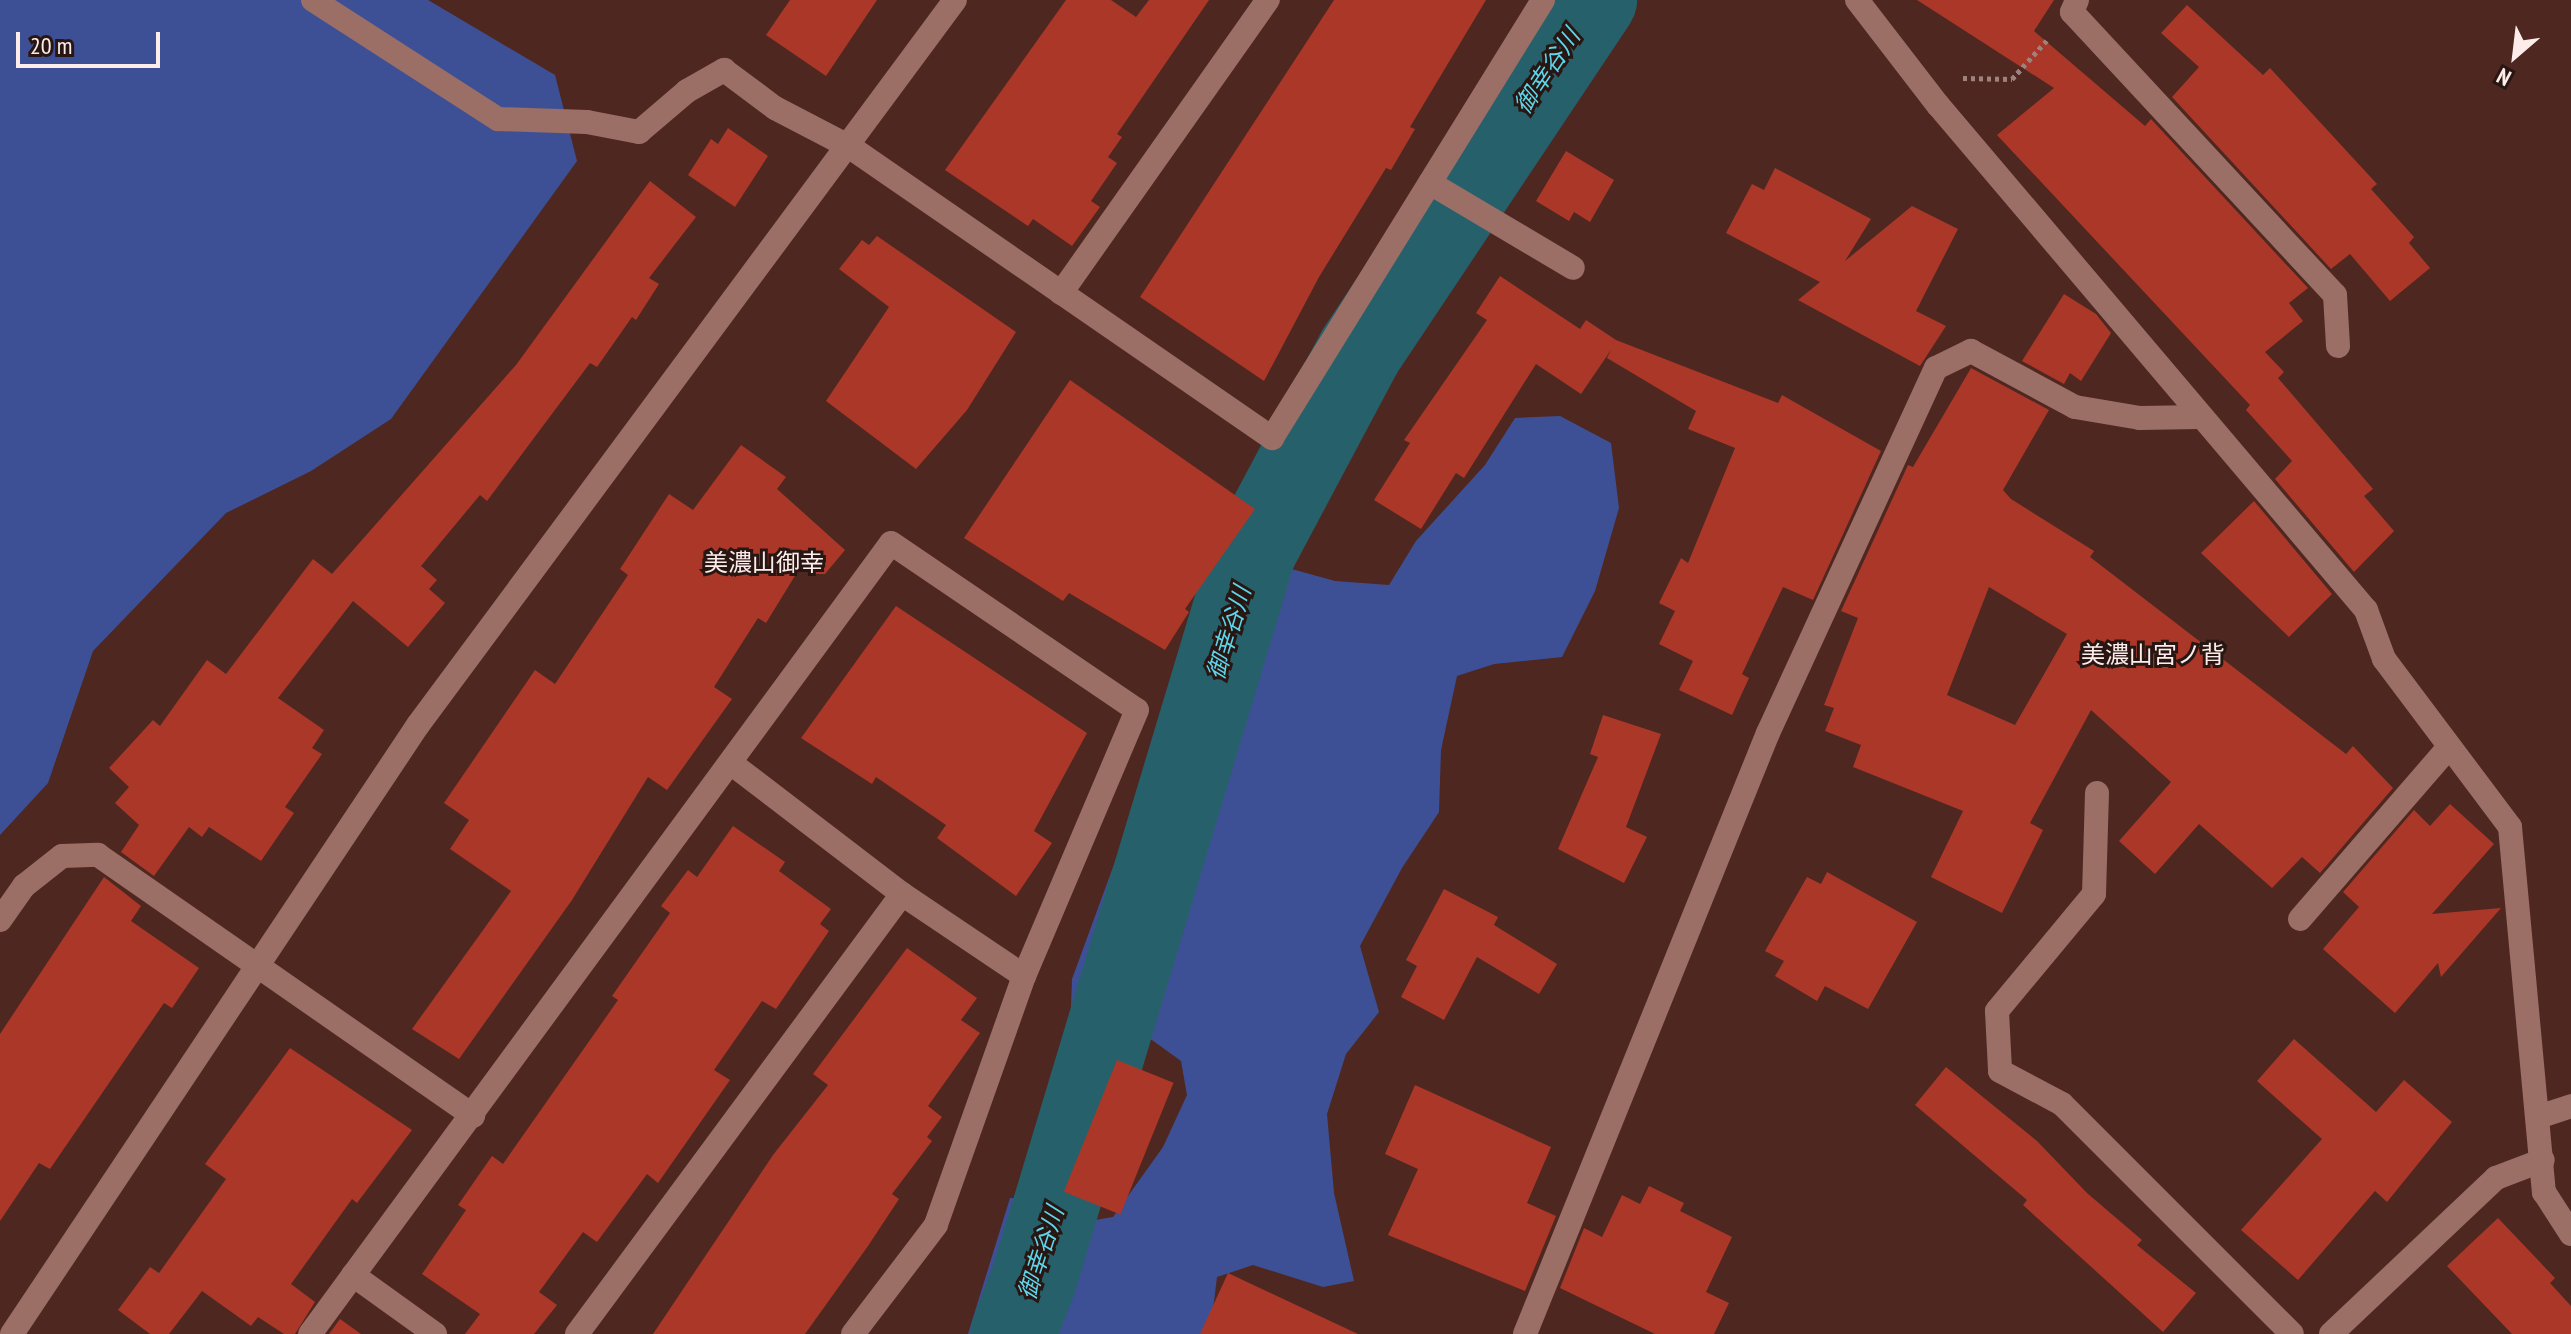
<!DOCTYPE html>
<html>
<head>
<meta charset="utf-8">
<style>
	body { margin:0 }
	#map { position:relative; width:2571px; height:1334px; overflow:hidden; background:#4e2721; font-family:"PT Sans Narrow","Noto Sans JP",sans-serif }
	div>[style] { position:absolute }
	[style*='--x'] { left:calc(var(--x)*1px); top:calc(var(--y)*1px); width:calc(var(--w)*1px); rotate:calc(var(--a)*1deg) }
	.green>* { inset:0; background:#3e5095 }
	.river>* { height:86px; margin:-43px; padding:0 43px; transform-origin:43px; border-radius:43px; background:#26616b }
	.building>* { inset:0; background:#ab3728; transform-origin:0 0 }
	.path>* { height:5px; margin-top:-2.5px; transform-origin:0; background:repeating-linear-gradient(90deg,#9f827e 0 4px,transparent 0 8px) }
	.street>* { height:24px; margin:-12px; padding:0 12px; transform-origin:12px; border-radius:12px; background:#9b6e66 }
	.secondary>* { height:24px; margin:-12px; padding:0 12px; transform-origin:12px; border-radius:12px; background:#9b6e66 }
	span { translate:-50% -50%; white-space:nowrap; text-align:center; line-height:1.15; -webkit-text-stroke:6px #281613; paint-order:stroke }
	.water-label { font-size:24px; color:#5dd6eb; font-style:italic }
	.neighbourhood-label { font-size:24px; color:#fdedea }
	.north { position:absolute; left:2475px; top:16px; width:80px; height:80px; -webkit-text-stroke:6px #281613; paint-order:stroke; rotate:208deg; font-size:22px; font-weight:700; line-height:32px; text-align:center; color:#fdedea }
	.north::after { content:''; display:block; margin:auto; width:28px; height:36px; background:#fdedea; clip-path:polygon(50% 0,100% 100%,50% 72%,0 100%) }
	.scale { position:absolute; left:16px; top:32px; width:144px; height:36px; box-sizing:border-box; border:4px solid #fdedea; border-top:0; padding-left:10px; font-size:24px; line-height:28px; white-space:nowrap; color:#fdedea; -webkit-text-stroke:6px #281613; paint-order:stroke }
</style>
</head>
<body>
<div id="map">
	<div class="green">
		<div style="clip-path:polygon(0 0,428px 0,555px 75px,577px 161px,391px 419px,311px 471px,226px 513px,93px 651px,48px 783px,0 835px)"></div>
		<div style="clip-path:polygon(1560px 416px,1611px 443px,1619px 508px,1595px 591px,1562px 657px,1494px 664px,1457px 676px,1441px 750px,1439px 812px,1402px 868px,1360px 946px,1379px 1012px,1346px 1054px,1327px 1114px,1334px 1193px,1354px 1281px,1323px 1287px,1253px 1265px,1217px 1277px,1210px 1334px,968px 1334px,1010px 1198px,1034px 1199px,1077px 1223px,1113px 1217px,1163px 1147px,1187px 1095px,1181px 1061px,1152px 1040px,1071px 1006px,1072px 979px,1138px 799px,1182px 723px,1288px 568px,1335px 581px,1389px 585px,1416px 541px,1485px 465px,1515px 418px)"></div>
	</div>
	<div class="river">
		<div style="--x:1013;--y:1334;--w:59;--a:-69.1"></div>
		<div style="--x:1034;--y:1279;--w:759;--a:-73.24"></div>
		<div style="--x:1253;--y:552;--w:228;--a:-62"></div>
		<div style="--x:1360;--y:351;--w:422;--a:-56.3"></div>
	</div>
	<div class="building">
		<div style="clip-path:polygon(790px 0,877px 0,826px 76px,766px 35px)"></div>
		<div style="clip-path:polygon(1066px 0,1111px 0,1136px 17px,1149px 0,1209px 0,1117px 134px,1122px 137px,1108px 157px,1117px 163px,1091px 201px,1100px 207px,1072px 246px,1033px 219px,1028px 226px,945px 170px)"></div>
		<div style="clip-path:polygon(1334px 0,1486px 0,1410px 127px,1415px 129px,1391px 170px,1386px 168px,1319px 277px,1264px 381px,1140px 297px)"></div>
		<div style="clip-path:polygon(1917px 0,2054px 0,2034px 31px,2145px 126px,2151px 119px,2308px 288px,2289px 303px,2303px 321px,2265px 352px,2284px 372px,2278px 378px,2373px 489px,2364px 496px,2394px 531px,2354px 572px,2275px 479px,2292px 461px,2246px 410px,2250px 405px,1997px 135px,2054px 88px)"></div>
		<div style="clip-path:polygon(2187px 5px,2263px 75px,2270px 68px,2377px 184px,2371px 189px,2414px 237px,2409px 243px,2430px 268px,2390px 301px,2350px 254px,2331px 269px,2172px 97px,2199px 67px,2161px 33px)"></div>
		<div style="clip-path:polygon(728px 128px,768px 156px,735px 207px,688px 175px,711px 139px,718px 144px)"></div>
		<div style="clip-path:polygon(1566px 151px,1614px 180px,1590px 222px,1574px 212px,1569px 221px,1536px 201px)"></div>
		<div style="clip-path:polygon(1775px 168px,1871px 219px,1845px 261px,1912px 206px,1958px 229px,1916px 311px,1946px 326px,1920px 366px,1798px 300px,1820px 282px,1726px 233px,1752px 184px,1764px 190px)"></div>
		<div style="clip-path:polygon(650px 181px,696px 217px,649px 278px,659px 284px,636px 320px,632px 317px,597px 367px,590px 363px,487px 501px,480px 495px,421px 566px,437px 580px,429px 589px,445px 603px,408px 647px,353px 601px,278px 698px,324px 730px,312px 748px,322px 754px,285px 807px,294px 813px,261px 861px,209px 827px,202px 837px,189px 827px,154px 876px,121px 852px,139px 825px,115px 803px,129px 787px,109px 768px,153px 720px,160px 726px,207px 660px,226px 674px,313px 559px,332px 574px,516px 365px)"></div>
		<div style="clip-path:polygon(877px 236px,1016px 332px,967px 410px,916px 469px,826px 401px,889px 307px,839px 269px,862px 240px,869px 245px)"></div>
		<div style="clip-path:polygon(1500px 276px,1580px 329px,1586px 320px,1616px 340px,1778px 403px,1782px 395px,1881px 451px,1813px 600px,1783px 587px,1742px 674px,1749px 678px,1732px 715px,1679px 690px,1693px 661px,1659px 644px,1675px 611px,1659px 603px,1681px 558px,1688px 563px,1735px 448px,1688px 429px,1696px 411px,1607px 358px,1611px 350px,1581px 394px,1536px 364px,1464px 478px,1456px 473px,1421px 529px,1374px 500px,1410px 443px,1404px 440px,1487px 320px,1476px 313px)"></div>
		<div style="clip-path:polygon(2064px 294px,2096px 314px,2111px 333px,2081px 381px,2070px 373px,2064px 384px,2022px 361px)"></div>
		<div style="clip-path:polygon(evenodd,1971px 368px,2049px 410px,2003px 490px,2011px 499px,2094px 551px,2090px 557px,2346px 754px,2353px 746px,2393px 788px,2320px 873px,2302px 857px,2272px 888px,2199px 824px,2155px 874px,2119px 841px,2171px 782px,2091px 710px,2030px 823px,2043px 830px,2002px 913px,1931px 877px,1963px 811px,1853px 767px,1861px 745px,1825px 731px,1834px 708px,1824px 705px,1858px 618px,1841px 611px,1908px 465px,1913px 467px,1971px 368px,1989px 587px,2067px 634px,2015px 725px,1947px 695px,1989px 587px)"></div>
		<div style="clip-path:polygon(1070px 380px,1255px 509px,1185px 609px,1189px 612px,1165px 650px,1069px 593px,1063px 601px,964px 538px)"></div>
		<div style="clip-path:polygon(741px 445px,786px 477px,777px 489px,845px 550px,825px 574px,810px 574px,801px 566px,766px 623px,758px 618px,714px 687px,732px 699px,667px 790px,648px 777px,572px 900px,459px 1059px,412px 1029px,511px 891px,450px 849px,469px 820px,444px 803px,535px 670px,555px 684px,628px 575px,620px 569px,669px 494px,693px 510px)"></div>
		<div style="clip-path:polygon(2254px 501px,2332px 594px,2289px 637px,2201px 553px)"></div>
		<div style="clip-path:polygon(896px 606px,1087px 733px,1034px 831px,1052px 843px,1016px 896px,937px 838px,946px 825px,876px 777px,872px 784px,801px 738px)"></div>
		<div style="clip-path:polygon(1603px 715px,1661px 734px,1626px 827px,1647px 837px,1624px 883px,1558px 849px,1598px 757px,1590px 754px)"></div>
		<div style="clip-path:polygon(2450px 804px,2494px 844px,2432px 914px,2501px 908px,2441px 977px,2438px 963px,2395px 1013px,2323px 949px,2359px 907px,2343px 892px,2414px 810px,2430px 826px)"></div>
		<div style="clip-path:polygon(733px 826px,785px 862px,779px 871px,831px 909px,820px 924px,829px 931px,776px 1009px,762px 1001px,714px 1070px,730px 1080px,658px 1183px,647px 1174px,597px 1242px,583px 1232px,539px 1292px,557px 1305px,534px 1334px,465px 1334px,480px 1314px,422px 1274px,466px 1210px,458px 1205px,492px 1156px,503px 1164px,618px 1000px,612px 996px,670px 913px,661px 906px,688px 870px,697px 877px)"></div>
		<div style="clip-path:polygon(1827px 872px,1917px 922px,1868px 1009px,1825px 986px,1817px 1001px,1775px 976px,1784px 961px,1765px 951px,1807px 877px,1821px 884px)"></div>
		<div style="clip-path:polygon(104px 877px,141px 906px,131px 921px,199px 968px,172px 1008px,164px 1003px,50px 1169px,39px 1163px,0 1221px,0 1034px)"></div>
		<div style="clip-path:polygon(1444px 889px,1498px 917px,1494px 925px,1557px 964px,1539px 994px,1477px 957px,1444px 1020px,1401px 997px,1417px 966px,1406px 960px)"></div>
		<div style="clip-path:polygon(907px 948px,977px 998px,961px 1020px,980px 1033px,928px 1106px,942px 1117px,927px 1137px,932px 1141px,892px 1194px,899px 1199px,868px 1246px,805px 1334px,653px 1334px,773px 1155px,828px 1085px,813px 1074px)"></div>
		<div style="clip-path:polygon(2294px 1039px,2376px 1112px,2404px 1080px,2452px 1122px,2387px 1202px,2375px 1191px,2298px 1280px,2241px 1230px,2322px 1139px,2257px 1081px)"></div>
		<div style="clip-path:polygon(290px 1048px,412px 1130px,357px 1203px,352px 1199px,291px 1284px,315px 1302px,295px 1334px,284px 1334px,258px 1317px,251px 1326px,202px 1291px,169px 1334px,150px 1334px,118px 1310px,150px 1267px,159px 1273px,226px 1179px,205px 1164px)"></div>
		<div style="left:1117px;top:1060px;width:61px;height:142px;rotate:22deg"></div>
		<div style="clip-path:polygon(1946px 1067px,2037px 1141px,2087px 1193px,2142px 1240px,2137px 1245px,2196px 1293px,2163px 1332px,2023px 1205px,2027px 1200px,1915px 1105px)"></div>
		<div style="clip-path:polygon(1415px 1085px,1551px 1147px,1527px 1203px,1556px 1216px,1525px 1291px,1388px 1235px,1418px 1169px,1385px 1154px)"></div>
		<div style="clip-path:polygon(1649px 1186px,1684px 1203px,1680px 1211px,1732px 1237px,1706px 1292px,1729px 1303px,1714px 1334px,1655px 1334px,1560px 1288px,1584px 1228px,1602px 1237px,1622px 1195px,1640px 1204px)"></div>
		<div style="clip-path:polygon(2498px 1218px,2555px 1278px,2550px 1283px,2571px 1306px,2571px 1334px,2512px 1334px,2447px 1266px)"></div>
		<div style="clip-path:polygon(1228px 1273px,1358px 1334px,1200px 1334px)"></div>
		<div style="clip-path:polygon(340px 1319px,361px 1334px,329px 1334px)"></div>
	</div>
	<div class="path">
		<div style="--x:1963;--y:78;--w:49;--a:1.2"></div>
		<div style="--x:2012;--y:79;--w:52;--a:-48.1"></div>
	</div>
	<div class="street">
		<div style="--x:313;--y:0;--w:220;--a:32.8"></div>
		<div style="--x:498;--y:119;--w:89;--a:1.9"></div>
		<div style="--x:587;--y:122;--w:53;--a:10.9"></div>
		<div style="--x:639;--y:132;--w:63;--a:-40.5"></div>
		<div style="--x:687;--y:91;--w:43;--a:-29.6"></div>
		<div style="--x:724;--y:70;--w:64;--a:36.7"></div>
		<div style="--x:775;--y:108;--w:85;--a:27.5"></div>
		<div style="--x:850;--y:147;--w:513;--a:34.59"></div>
		<div style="--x:1272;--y:438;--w:515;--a:-58.25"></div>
		<div style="--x:1857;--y:0;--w:133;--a:52.4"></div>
		<div style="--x:1938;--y:105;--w:662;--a:49.72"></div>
		<div style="--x:2366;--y:610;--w:52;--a:69.8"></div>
		<div style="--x:2384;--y:659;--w:210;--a:53.1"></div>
		<div style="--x:2510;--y:827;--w:367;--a:84.7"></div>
		<div style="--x:2544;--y:1192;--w:50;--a:57.3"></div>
		<div style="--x:2077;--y:0;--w:13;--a:113"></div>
		<div style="--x:2072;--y:12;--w:386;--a:47.1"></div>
		<div style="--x:2335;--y:295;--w:51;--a:86.6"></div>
		<div style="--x:1430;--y:183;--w:166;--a:30.7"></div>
		<div style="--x:1061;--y:293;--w:359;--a:-54.8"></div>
		<div style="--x:732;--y:764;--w:214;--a:37.4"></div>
		<div style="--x:902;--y:894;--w:147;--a:33.9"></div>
		<div style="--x:2097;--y:793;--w:101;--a:91.7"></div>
		<div style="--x:2094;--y:894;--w:152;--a:129.7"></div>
		<div style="--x:1997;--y:1011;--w:60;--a:87.1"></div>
		<div style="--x:2000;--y:1071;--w:70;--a:28"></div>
		<div style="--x:2062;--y:1104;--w:325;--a:45"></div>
		<div style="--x:2300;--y:919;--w:226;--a:-49.1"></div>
		<div style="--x:0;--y:920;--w:42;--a:-54.8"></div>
		<div style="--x:24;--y:886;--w:48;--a:-38.3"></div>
		<div style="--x:62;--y:856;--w:36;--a:-2"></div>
		<div style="--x:98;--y:855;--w:457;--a:34.8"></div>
		<div style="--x:2541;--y:1116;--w:32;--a:-18"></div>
		<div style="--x:353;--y:1275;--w:101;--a:35.7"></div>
		<div style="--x:310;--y:1334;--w:981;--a:-53.7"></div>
		<div style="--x:891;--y:543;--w:297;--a:34.2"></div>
		<div style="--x:1137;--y:710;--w:289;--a:113"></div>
		<div style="--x:1024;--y:976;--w:264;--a:109.5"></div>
		<div style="--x:936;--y:1225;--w:137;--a:127.3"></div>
		<div style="--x:577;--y:1334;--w:547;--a:-53.55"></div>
		<div style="--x:1525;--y:1334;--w:648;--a:-67.99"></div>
		<div style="--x:1768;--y:733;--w:402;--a:-65.3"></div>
		<div style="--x:1936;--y:368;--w:39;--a:-26"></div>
		<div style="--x:1971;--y:351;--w:118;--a:28.3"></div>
		<div style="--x:2075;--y:407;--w:66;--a:9.6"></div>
		<div style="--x:2140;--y:418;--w:59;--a:-1"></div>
		<div style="--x:2331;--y:1334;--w:227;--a:-43.4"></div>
		<div style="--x:2496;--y:1178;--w:50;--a:-21"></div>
	</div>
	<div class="secondary">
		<div style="--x:12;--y:1334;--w:732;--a:-56.31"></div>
		<div style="--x:418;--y:725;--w:902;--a:-53.47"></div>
	</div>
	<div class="water-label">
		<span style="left:1547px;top:71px;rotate:-56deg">御幸谷川</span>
		<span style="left:1229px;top:633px;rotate:-73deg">御幸谷川</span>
		<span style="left:1041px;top:1253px;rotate:-72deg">御幸谷川</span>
	</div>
	<div class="neighbourhood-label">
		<span style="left:764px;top:563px">美濃山御幸</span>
		<span style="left:2153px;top:655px">美濃山宮ノ背</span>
	</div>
	<div class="north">N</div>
	<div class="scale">20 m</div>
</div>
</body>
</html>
